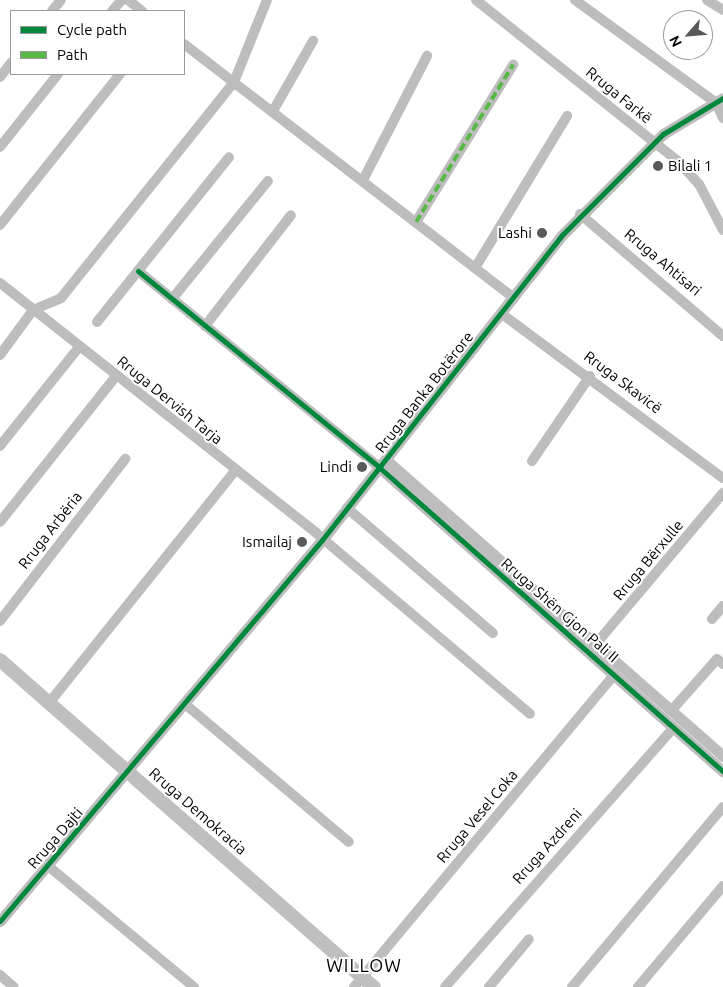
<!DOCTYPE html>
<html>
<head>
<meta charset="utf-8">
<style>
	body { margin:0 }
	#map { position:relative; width:723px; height:987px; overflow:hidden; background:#fff; font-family:Ubuntu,sans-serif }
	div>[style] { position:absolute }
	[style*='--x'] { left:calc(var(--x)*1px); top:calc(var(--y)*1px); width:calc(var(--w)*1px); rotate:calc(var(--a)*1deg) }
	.minor>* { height:10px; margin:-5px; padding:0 5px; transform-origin:5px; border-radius:5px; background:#bdbdbd }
	.tertiary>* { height:11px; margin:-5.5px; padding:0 5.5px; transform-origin:5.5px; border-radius:5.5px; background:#bdbdbd }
	.secondary>* { height:14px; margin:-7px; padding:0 7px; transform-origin:7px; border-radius:7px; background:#bfbfbf }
	.quiet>* { height:4px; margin-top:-2px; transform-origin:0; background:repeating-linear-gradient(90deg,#58b947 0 8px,transparent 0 12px) }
	.cycleway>* { height:5px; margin:-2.5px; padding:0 2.5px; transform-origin:2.5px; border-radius:2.5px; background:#00873e }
	.dots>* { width:14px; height:14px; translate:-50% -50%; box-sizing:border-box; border:2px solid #fff; border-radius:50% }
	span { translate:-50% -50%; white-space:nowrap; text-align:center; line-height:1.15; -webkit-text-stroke:4px #fff; paint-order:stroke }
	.street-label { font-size:15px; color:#000 }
	.poi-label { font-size:15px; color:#000 }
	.left { translate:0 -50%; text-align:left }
	.right { translate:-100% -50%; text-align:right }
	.quarter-label { font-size:18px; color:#000; letter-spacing:1px }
	.legend { position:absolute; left:10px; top:10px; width:175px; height:65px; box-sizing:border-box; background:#fff; border:1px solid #999; margin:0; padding:6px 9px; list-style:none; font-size:15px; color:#000 }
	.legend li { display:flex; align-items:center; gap:10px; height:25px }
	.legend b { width:25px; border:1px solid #999 }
	.north { position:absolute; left:663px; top:10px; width:50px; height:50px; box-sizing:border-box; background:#fff; border:1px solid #999; border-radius:50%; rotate:243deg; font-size:14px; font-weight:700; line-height:20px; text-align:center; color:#000 }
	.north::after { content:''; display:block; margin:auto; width:18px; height:22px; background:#595959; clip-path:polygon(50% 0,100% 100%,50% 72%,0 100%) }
</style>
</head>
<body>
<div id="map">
	<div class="minor">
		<div style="--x:128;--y:0;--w:18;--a:38"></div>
		<div style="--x:476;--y:0;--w:258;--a:38.6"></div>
		<div style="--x:678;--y:161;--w:31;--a:48"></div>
		<div style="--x:699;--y:184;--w:52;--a:62.4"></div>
		<div style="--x:575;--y:0;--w:175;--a:36.1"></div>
		<div style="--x:716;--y:103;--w:17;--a:65"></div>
		<div style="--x:707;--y:0;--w:19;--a:32"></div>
		<div style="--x:52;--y:11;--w:14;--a:-51"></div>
		<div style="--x:112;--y:11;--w:15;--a:-48"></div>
		<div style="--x:184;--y:44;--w:416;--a:37.6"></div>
		<div style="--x:0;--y:77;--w:18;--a:-52"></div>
		<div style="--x:273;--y:111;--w:81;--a:-60.3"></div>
		<div style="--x:0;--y:147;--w:93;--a:-51.5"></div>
		<div style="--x:363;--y:180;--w:140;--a:-62.7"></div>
		<div style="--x:580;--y:214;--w:188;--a:40.5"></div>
		<div style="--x:416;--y:222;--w:185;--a:-58.3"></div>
		<div style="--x:0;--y:225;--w:193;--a:-51.5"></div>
		<div style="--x:475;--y:268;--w:178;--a:-58.8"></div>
		<div style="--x:138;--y:271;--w:312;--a:39.1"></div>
		<div style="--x:0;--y:283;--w:403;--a:38.3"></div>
		<div style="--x:316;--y:533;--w:280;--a:40.2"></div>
		<div style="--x:172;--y:299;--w:152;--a:-50.9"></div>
		<div style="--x:502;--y:314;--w:275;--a:36.6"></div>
		<div style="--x:97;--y:322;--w:211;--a:-51.3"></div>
		<div style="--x:205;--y:326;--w:140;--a:-52.2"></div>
		<div style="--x:0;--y:355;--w:56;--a:-53.7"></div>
		<div style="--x:33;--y:310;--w:30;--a:-23"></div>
		<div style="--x:61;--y:298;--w:277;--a:-51.3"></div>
		<div style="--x:234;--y:82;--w:88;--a:-68.1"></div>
		<div style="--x:0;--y:446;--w:127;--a:-51.4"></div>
		<div style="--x:532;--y:461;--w:103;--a:-55.7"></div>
		<div style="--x:347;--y:508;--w:192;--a:40.6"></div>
		<div style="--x:0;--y:522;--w:186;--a:-51.5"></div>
		<div style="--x:712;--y:619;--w:17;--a:-50"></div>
		<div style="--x:0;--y:621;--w:205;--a:-52.3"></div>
		<div style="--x:595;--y:645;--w:199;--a:-49.9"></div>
		<div style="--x:49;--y:703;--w:297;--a:-51.3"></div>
		<div style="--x:185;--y:704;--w:214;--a:40.1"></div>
		<div style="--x:671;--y:711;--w:69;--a:-48.5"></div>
		<div style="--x:717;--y:659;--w:8;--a:40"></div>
		<div style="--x:47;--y:865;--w:191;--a:39.7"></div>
		<div style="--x:0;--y:975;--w:18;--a:41"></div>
		<div style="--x:354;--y:987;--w:406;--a:-50.2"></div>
		<div style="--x:445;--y:987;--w:346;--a:-48.6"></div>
		<div style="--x:489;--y:987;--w:62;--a:-50.2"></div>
		<div style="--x:572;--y:987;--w:235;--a:-50"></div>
		<div style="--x:638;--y:987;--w:132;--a:-49.9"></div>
	</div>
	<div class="tertiary">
		<div style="--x:386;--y:460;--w:449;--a:41.3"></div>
		<div style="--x:380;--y:468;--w:458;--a:41.5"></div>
		<div style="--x:0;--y:921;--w:499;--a:-49.8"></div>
		<div style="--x:322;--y:540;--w:388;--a:-51.8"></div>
		<div style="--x:562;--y:235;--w:143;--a:-45"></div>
		<div style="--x:663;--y:134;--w:70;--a:-31"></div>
	</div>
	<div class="secondary">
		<div style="--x:0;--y:660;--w:497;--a:41.2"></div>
	</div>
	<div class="quiet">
		<div style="--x:416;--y:222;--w:185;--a:-58.3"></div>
	</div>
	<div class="cycleway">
		<div style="--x:138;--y:271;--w:312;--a:39.1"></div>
		<div style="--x:380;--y:468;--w:458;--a:41.5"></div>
		<div style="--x:0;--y:921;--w:499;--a:-49.8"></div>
		<div style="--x:322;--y:540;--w:388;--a:-51.8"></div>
		<div style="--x:562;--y:235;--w:143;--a:-45"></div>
		<div style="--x:663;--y:134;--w:70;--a:-31"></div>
	</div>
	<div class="dots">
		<div style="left:658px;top:166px;background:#595959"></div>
		<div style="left:542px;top:233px;background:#595959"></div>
		<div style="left:362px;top:467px;background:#595959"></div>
		<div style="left:302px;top:542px;background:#595959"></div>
	</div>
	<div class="street-label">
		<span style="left:619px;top:95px;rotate:39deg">Rruga Farkë</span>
		<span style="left:663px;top:262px;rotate:40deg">Rruga Ahtisari</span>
		<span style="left:623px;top:382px;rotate:37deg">Rruga Skavicë</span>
		<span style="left:424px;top:392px;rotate:-52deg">Rruga Banka Botërore</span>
		<span style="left:170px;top:400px;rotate:39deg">Rruga Dervish Tarja</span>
		<span style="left:50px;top:530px;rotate:-52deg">Rruga Arbëria</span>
		<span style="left:648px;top:560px;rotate:-50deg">Rruga Bërxulle</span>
		<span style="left:560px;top:610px;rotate:41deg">Rruga Shën Gjon Pali II</span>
		<span style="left:198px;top:811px;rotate:41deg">Rruga Demokracia</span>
		<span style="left:477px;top:816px;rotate:-50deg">Rruga Vesel Coka</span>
		<span style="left:55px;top:838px;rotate:-49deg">Rruga Dajti</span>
		<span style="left:547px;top:846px;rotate:-48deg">Rruga Azdreni</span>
	</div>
	<div class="poi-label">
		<span class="left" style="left:668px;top:166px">Bilali 1</span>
		<span class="right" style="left:532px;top:233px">Lashi</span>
		<span class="right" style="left:352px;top:467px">Lindi</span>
		<span class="right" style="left:292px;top:542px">Ismailaj</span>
	</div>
	<div class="quarter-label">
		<span style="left:364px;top:965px">WILLOW</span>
	</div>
	<ul class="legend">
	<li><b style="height:6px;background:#00873e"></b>Cycle path</li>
	<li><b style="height:6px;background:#58b947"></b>Path</li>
	</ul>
	<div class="north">N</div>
</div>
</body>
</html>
